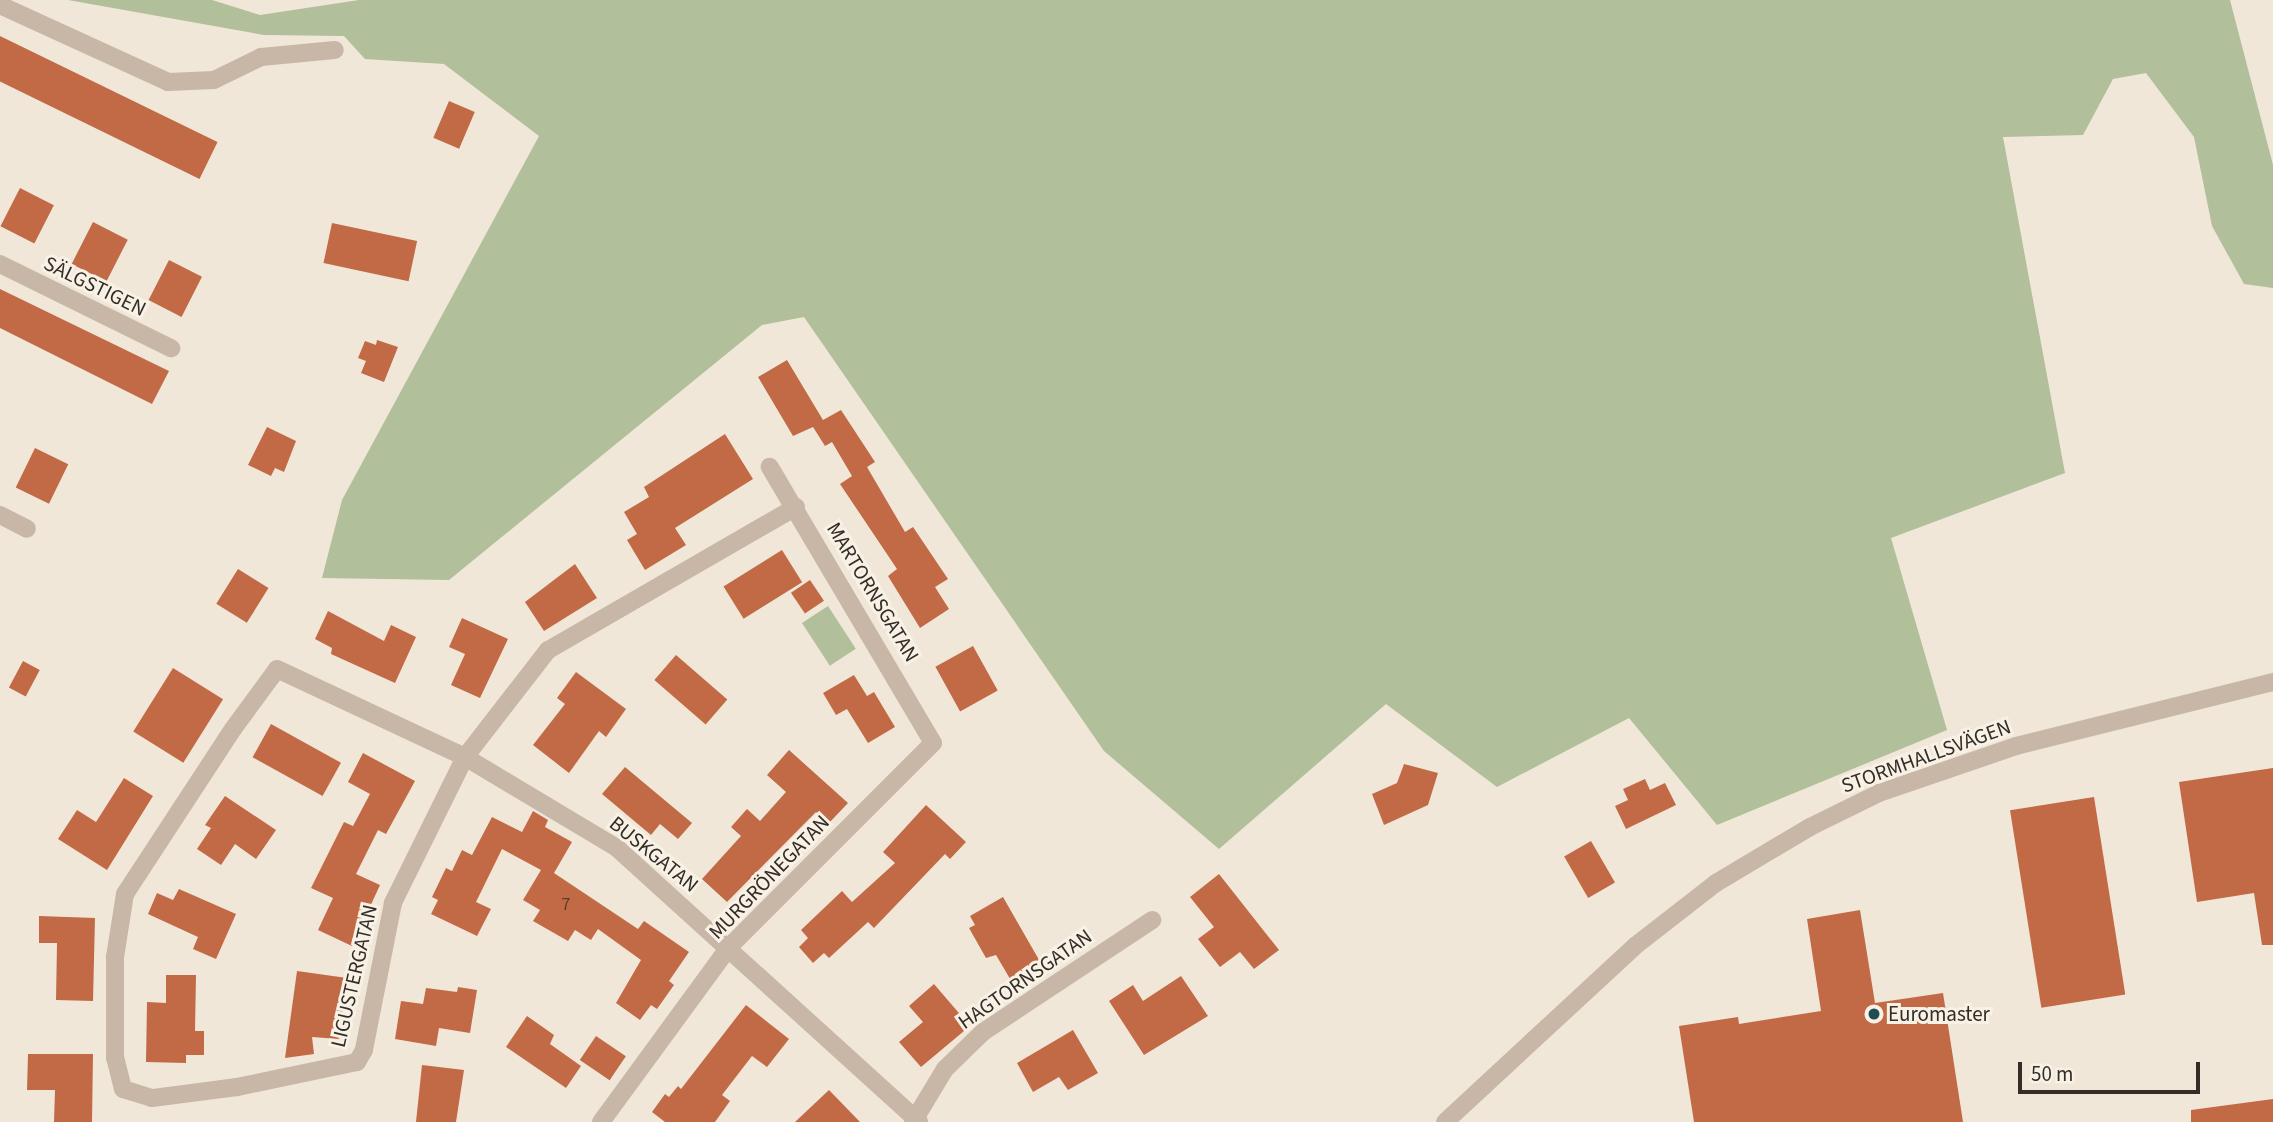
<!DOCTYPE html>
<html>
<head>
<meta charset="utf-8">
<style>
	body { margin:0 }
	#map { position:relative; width:2273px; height:1122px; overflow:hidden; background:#f0e7d9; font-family:"Source Sans 3",sans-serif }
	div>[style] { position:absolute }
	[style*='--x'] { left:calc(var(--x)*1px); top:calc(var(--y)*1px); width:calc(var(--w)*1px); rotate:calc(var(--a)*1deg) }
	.green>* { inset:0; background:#b1bf9a; transform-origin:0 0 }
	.building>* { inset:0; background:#c26a45; transform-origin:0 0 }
	.street>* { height:18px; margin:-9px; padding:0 9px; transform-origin:9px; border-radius:9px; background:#c8b7a6 }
	.dots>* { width:19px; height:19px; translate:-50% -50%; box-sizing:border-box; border:4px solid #f8f1e5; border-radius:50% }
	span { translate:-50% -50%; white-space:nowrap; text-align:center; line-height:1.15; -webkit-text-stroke:6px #f8f1e5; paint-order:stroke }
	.number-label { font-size:18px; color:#583c2e }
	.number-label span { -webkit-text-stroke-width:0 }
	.street-label { font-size:21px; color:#342c27 }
	.poi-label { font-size:21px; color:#342c27 }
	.left { translate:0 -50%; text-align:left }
	.scale { position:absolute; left:2018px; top:1062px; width:182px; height:32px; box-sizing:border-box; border:4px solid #342c27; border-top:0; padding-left:9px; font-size:21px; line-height:24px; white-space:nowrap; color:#342c27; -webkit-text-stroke:5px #f8f1e5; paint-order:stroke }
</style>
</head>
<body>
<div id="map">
	<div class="green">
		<div style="clip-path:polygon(68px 0,212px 0,260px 15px,359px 0,2230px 0,2273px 165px,2273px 288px,2244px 284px,2212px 226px,2194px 137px,2146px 73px,2113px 79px,2083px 135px,2003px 137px,2065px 473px,1891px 538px,1947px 730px,1717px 825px,1629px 718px,1497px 787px,1386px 704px,1219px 849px,1104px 751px,804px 317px,762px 325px,449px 580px,322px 578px,342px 500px,539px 136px,444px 64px,365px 59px,344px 36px,264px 35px)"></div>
		<div style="left:828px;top:606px;width:51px;height:31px;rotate:57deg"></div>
	</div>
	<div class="building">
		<div style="left:0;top:36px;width:242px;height:41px;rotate:26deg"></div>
		<div style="left:449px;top:101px;width:28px;height:40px;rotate:23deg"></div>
		<div style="left:20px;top:188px;width:38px;height:43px;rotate:27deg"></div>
		<div style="left:93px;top:222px;width:39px;height:47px;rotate:27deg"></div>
		<div style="left:332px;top:223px;width:87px;height:41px;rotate:12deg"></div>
		<div style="left:169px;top:260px;width:37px;height:45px;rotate:27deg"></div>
		<div style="clip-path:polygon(0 289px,169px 371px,152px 404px,0 328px)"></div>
		<div style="clip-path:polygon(377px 340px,398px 347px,384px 382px,361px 373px,366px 361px,358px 358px,365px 341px,376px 345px)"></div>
		<div style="clip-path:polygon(787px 360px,823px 420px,841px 410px,875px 462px,867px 467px,905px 532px,913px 527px,948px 579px,935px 587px,949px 609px,920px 628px,888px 576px,897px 569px,840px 484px,852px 476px,832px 442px,825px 446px,813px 427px,793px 436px,758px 377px)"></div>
		<div style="clip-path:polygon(267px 427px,296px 441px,284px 472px,275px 468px,271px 476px,248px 465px)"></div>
		<div style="clip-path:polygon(725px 434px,753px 479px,675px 528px,686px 545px,645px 570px,627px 540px,637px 534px,624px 512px,649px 497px,644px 487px)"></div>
		<div style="left:35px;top:448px;width:37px;height:44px;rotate:26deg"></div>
		<div style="left:782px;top:550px;width:38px;height:69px;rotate:58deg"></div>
		<div style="clip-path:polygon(575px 564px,597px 598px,544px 631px,525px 602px)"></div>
		<div style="left:238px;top:569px;width:36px;height:41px;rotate:32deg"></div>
		<div style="left:810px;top:580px;width:25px;height:23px;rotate:56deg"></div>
		<div style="clip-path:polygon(328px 611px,384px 641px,391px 625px,416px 637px,395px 683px,331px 654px,332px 648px,315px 639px)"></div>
		<div style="clip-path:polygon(462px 618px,508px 639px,480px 698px,451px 685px,465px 654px,449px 647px)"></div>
		<div style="left:973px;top:646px;width:51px;height:43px;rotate:61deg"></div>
		<div style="left:676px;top:655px;width:68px;height:33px;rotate:41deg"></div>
		<div style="left:23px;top:661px;width:19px;height:30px;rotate:28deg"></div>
		<div style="left:173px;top:668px;width:59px;height:75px;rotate:32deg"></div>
		<div style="clip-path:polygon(576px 672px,626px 709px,606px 737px,599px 731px,569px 773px,533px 745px,565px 704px,557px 698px)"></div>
		<div style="clip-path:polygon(854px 675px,867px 696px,874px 692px,895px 727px,868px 743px,847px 709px,836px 715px,823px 693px)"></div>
		<div style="left:271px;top:724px;width:80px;height:38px;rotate:29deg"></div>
		<div style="clip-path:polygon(789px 750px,848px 803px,829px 823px,816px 812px,727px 902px,702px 879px,741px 836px,731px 827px,747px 809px,760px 821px,786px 792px,767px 775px)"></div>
		<div style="clip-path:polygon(363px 753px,415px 781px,386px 834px,378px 830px,356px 874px,380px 885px,352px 946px,318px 930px,333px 898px,311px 888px,344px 822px,353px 826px,370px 794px,348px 782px)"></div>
		<div style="clip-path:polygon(1404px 764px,1438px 773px,1428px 805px,1384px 825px,1372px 794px,1397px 783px)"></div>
		<div style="clip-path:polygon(625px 767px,692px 823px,678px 839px,660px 824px,651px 835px,602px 794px)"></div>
		<div style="clip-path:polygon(2273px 768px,2273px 945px,2262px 945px,2254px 893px,2197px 902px,2179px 782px)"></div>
		<div style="clip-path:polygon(124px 778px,153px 796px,107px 870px,58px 839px,77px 810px,96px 822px)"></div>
		<div style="clip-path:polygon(1645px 779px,1650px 790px,1665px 783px,1676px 805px,1626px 829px,1615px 806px,1628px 800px,1623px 789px)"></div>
		<div style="clip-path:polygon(225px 796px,276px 830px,256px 859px,235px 844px,221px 865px,197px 849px,211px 828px,205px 825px)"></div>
		<div style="left:2094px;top:797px;width:200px;height:85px;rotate:81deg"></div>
		<div style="clip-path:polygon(926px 805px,966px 842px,950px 859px,945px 854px,874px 928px,868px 922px,829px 958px,824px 953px,813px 963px,799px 947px,808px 938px,801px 930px,842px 891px,852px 902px,895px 863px,883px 852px)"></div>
		<div style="clip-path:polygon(533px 811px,548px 820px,545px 827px,572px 842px,554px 873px,638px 929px,644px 921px,689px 952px,669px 981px,674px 985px,657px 1009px,651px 1005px,640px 1020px,616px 1003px,641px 960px,598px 929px,591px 940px,575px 930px,568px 941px,533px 921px,540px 910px,523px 900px,541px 870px,502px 849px,476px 902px,491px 909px,477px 936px,431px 914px,438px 900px,432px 897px,446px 868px,452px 871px,462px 850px,472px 855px,492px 817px,522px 832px)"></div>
		<div style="left:1591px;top:841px;width:48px;height:31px;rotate:60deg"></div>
		<div style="clip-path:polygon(1219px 874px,1279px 950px,1254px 969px,1240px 952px,1220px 967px,1198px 939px,1214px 927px,1190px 897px)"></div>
		<div style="clip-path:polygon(179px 889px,236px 914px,216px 959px,193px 949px,198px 937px,148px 914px,157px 893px,173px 900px)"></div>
		<div style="clip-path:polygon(1003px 897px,1046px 972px,1016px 989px,996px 955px,986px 958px,969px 928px,975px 925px,970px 916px)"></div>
		<div style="clip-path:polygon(1860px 910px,1875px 1003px,1943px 993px,1963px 1122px,1694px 1122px,1679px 1026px,1738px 1017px,1739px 1024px,1821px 1011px,1807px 919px)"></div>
		<div style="clip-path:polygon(39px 916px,95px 918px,93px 1001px,56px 1000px,57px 943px,39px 943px)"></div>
		<div style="clip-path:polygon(297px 971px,347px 978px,339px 1039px,312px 1037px,314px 1054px,285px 1058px)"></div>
		<div style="clip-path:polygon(166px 975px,196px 975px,195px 1031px,204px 1031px,204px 1055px,186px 1055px,186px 1063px,146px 1062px,147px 1002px,166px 1003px)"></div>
		<div style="clip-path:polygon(1181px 976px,1208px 1016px,1144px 1055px,1109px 1001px,1133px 985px,1143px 1001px)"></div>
		<div style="clip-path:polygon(934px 984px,970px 1026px,921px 1067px,899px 1042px,923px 1022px,909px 1006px)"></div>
		<div style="clip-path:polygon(458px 987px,477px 990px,470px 1033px,439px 1028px,436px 1046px,395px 1039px,401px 1001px,423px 1004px,426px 988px,457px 992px)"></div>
		<div style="clip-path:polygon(746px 1005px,789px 1039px,767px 1067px,752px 1056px,722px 1095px,730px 1101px,715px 1122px,665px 1122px,652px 1112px,665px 1094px,669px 1097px,678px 1086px,681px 1089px)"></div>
		<div style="clip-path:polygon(527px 1016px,554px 1035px,550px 1044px,581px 1066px,566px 1088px,506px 1047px)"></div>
		<div style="clip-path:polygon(1073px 1030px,1098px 1073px,1068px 1090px,1059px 1077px,1033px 1092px,1017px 1063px)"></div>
		<div style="left:596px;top:1036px;width:36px;height:29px;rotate:34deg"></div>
		<div style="clip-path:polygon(28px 1054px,93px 1054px,92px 1122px,54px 1122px,55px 1090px,27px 1090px)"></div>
		<div style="clip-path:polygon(422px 1065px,464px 1070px,456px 1122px,416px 1122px)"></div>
		<div style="clip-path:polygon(829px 1090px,860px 1122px,795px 1122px)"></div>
		<div style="clip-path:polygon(2273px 1099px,2273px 1122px,2191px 1122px,2191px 1110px)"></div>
	</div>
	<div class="street">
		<div style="--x:0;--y:5;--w:185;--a:24.6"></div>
		<div style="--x:168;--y:82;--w:46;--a:-2.5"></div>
		<div style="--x:214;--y:80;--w:52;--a:-26.1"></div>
		<div style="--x:261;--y:57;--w:74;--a:-5.4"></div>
		<div style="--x:0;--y:264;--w:191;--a:26.2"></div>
		<div style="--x:796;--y:507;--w:286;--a:150"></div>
		<div style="--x:548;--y:650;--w:135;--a:127.8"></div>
		<div style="--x:465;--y:757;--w:163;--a:116.3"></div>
		<div style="--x:393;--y:903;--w:150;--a:101.2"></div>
		<div style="--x:364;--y:1050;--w:14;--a:120"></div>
		<div style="--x:357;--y:1062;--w:123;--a:168.2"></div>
		<div style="--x:237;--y:1087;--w:86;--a:172.6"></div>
		<div style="--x:152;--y:1098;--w:30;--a:-163"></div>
		<div style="--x:123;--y:1089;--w:32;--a:-104"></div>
		<div style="--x:115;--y:1058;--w:101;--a:-90"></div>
		<div style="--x:115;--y:957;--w:64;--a:-81"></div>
		<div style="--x:125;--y:894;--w:197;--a:-56.8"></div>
		<div style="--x:233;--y:729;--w:74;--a:-53.7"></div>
		<div style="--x:277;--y:669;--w:208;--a:25.1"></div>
		<div style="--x:465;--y:757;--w:177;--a:30.9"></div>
		<div style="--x:617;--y:848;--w:408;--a:42.2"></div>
		<div style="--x:0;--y:515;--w:30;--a:27"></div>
		<div style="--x:601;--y:1122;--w:218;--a:-53.8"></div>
		<div style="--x:730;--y:946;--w:287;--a:-45"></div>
		<div style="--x:933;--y:743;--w:321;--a:-120.6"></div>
		<div style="--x:913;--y:1122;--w:62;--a:-58.9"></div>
		<div style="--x:945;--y:1069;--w:53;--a:-44.2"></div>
		<div style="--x:983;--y:1032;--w:203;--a:-33.5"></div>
		<div style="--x:1445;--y:1122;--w:259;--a:-42.8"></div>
		<div style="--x:1635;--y:946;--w:103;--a:-37.9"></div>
		<div style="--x:1716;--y:883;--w:109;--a:-30.8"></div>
		<div style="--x:1810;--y:827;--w:77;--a:-26.2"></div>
		<div style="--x:1879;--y:793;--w:145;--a:-18.9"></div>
		<div style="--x:2016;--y:746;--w:265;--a:-14"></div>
	</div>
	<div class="dots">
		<div style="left:1874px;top:1014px;background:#1e4e54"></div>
	</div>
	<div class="number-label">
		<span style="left:566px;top:905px">7</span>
	</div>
	<div class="street-label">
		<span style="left:95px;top:286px;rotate:26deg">SÄLGSTIGEN</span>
		<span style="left:873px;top:592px;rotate:59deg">MARTORNSGATAN</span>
		<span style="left:1926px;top:756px;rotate:-20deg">STORMHALLSVÄGEN</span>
		<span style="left:654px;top:854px;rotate:39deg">BUSKGATAN</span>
		<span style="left:769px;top:877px;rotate:-46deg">MURGRÖNEGATAN</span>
		<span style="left:354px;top:976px;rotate:-77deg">LIGUSTERGATAN</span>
		<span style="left:1025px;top:979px;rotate:-35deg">HAGTORNSGATAN</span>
	</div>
	<div class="poi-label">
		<span class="left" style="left:1888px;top:1014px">Euromaster</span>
	</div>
	<div class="scale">50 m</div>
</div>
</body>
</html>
